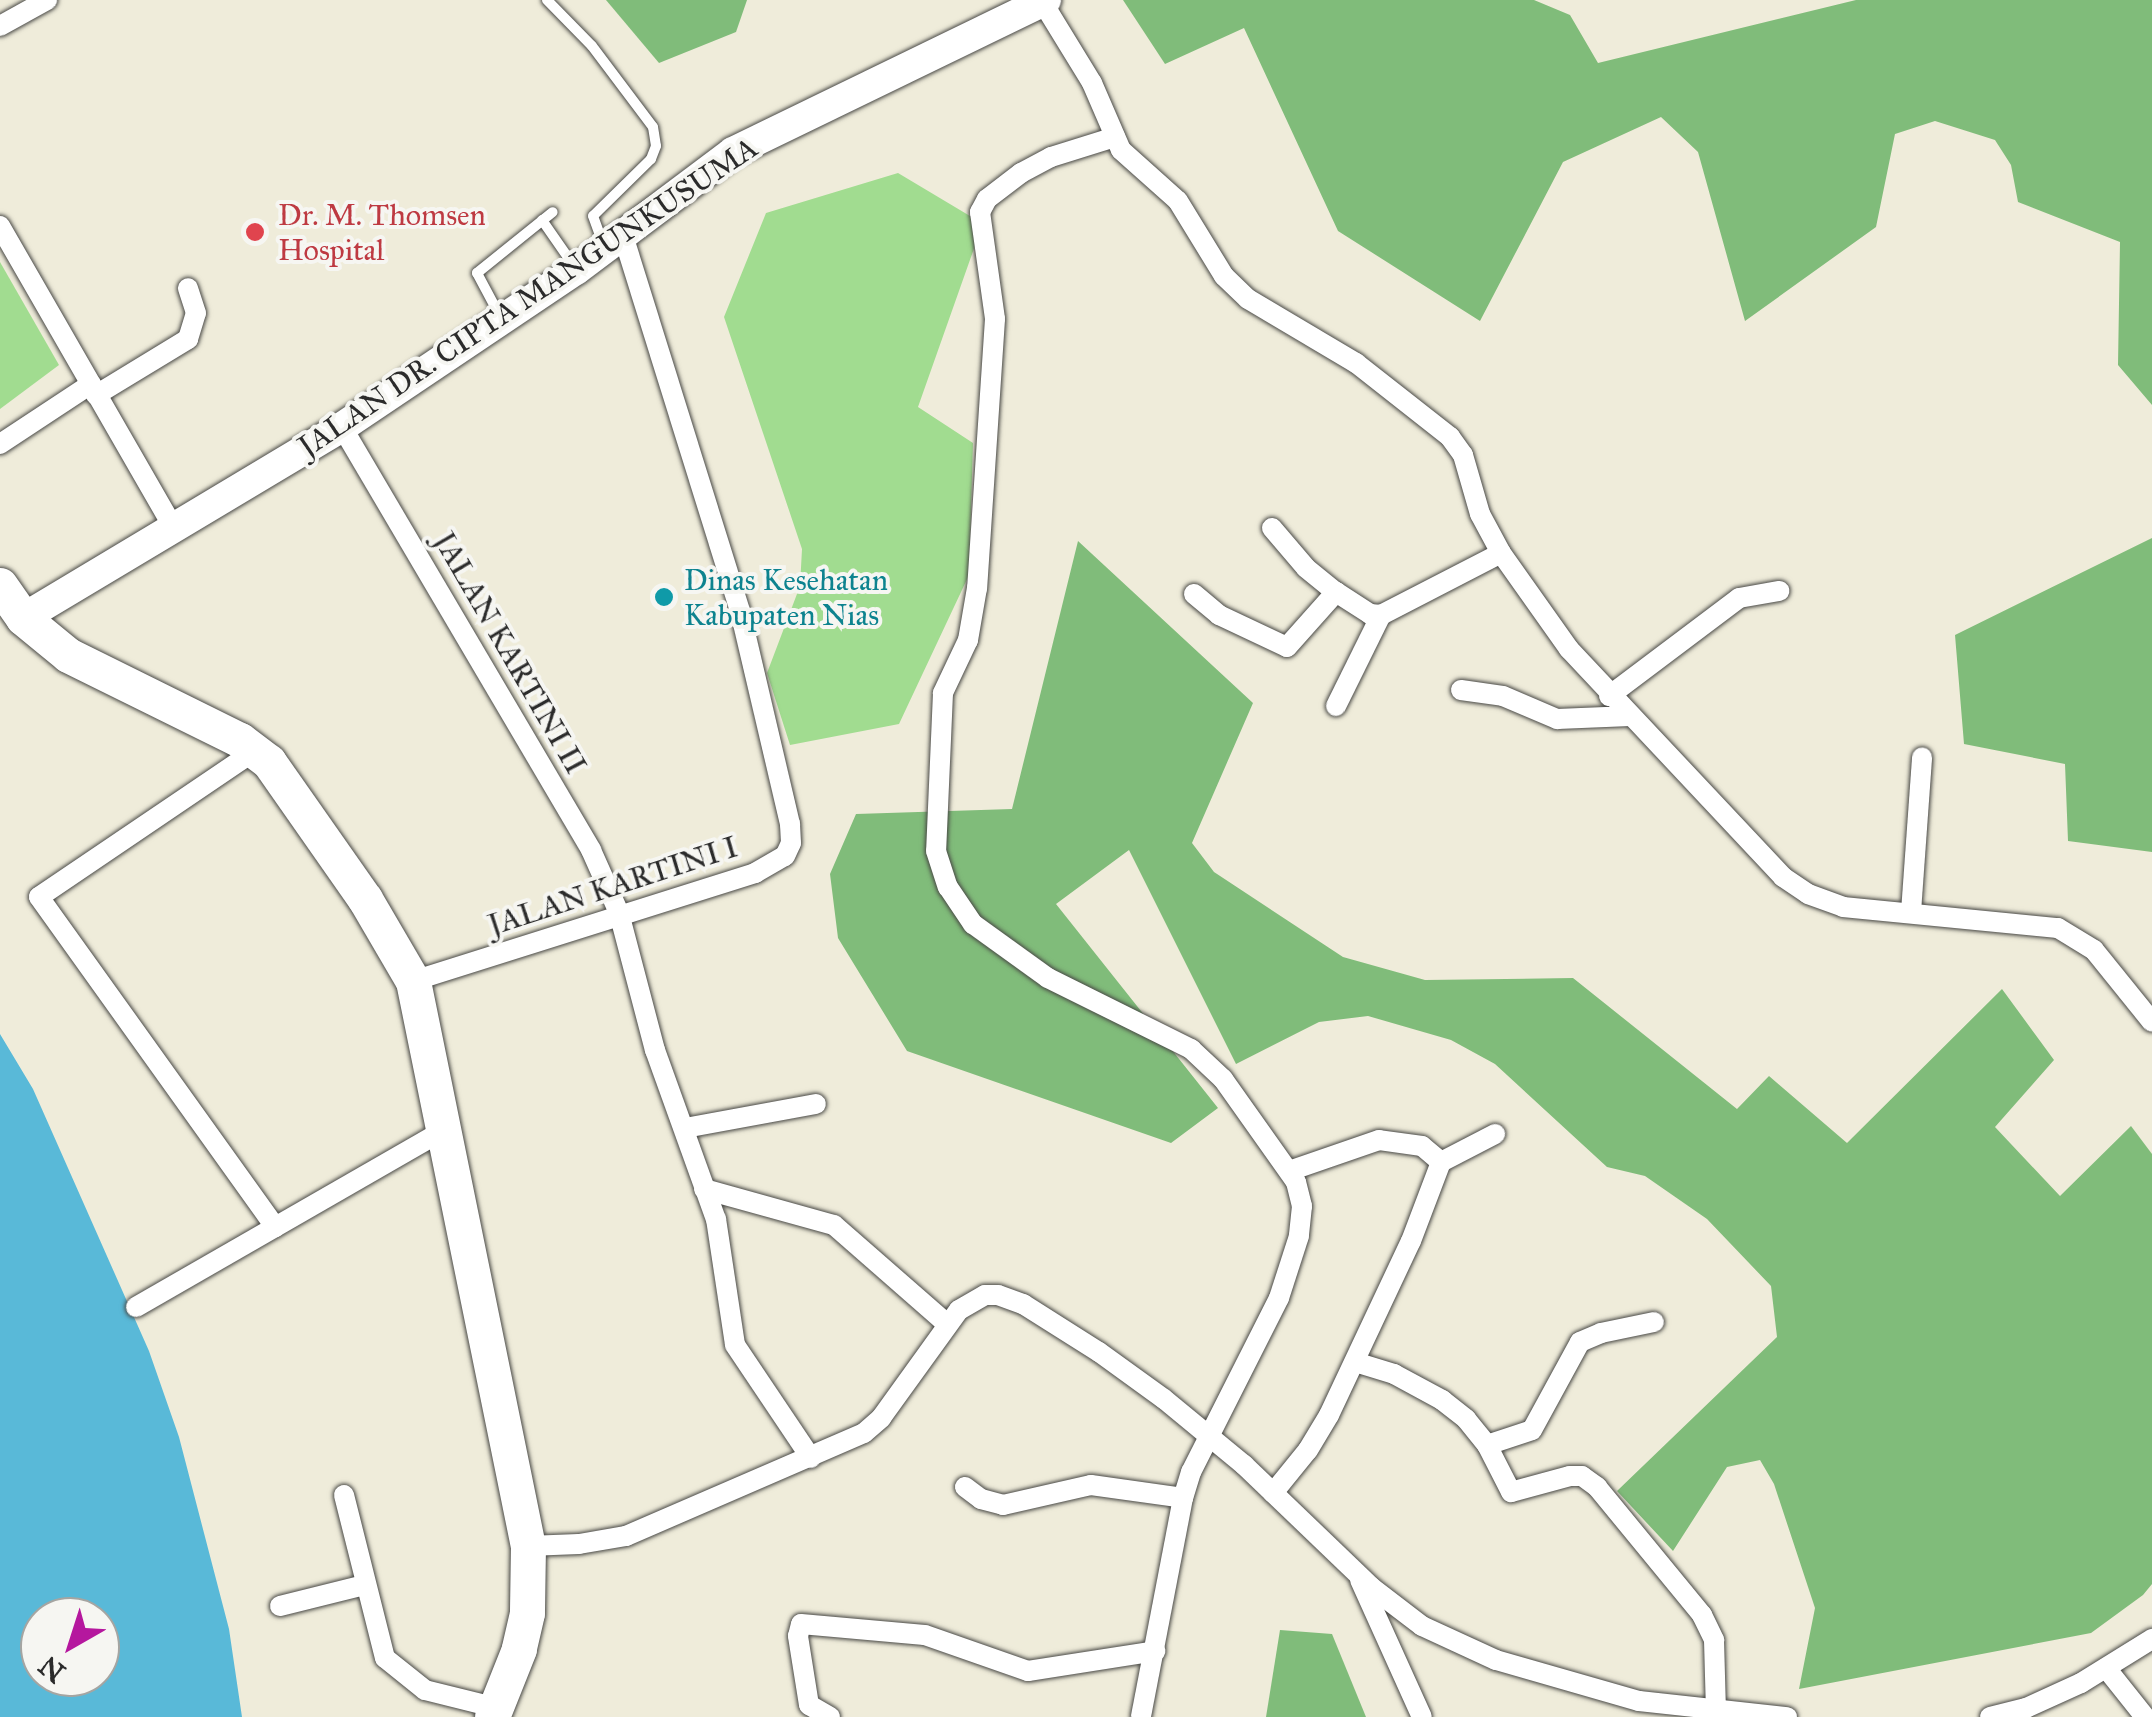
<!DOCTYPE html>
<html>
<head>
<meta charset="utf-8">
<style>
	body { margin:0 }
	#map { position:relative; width:2152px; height:1717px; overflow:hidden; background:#efecda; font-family:"IM FELL Great Primer",serif }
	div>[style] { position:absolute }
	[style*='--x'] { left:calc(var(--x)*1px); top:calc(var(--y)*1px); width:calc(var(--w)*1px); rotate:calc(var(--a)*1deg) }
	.green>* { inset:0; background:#a1dc90 }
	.forest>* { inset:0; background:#80bc7a }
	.water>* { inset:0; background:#59b9d8 }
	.roads { filter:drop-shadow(0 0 2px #484845) drop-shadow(0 0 2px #484845) }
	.lane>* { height:10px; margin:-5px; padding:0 5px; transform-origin:5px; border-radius:5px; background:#fff }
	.street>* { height:20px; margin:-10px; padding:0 10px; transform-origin:10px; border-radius:10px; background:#fff }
	.primary>* { height:30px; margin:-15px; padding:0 15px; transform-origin:15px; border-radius:15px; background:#fff }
	.highway>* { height:35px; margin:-17.5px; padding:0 17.5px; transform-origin:17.5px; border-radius:17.5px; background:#fff }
	.dots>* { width:28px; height:28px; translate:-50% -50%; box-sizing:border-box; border:5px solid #f6f6f2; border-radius:50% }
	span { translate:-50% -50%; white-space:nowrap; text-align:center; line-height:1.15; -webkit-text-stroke:8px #f6f6f2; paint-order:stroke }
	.health-label { font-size:30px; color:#be3a42 }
	.left { translate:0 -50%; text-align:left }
	.street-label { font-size:30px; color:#2b2b2b }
	.culture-label { font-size:30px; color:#0d838f }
	.north { position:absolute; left:20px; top:1597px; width:100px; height:100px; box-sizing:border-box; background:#f6f6f2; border:2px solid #a5a5a2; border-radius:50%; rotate:219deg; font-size:28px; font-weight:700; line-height:40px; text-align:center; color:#2b2b2b }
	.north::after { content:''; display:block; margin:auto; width:35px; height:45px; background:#b5179e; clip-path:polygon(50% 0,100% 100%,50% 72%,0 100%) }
</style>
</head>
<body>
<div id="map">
	<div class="green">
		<div style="clip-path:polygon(898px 173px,970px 216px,977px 240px,918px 407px,973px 443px,969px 575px,899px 724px,790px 745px,767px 673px,800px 586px,802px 549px,724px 317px,766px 213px)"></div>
		<div style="clip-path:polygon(0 262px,59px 365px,0 409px)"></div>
	</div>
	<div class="forest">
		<div style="clip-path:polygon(606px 0,747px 0,736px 32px,659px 63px)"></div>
		<div style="clip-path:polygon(1123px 0,1534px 0,1570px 15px,1598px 63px,1856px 0,2152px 0,2152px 405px,2118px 365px,2120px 242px,2018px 202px,2011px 165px,1995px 140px,1935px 121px,1895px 134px,1876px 227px,1745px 321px,1698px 152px,1661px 117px,1563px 162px,1480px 321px,1338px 231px,1244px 28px,1165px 64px)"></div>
		<div style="clip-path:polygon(2152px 538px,2152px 852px,2068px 841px,2065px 764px,1964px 744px,1955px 635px)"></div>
		<div style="clip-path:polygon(1078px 541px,1253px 703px,1192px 843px,1214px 872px,1343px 957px,1425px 980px,1573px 978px,1737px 1109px,1769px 1076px,1847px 1143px,2002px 989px,2054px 1060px,1995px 1127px,2060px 1196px,2131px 1126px,2152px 1154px,2152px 1584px,2143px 1595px,2091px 1633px,1799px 1689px,1815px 1608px,1774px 1484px,1760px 1460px,1727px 1467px,1673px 1551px,1617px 1491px,1777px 1337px,1771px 1286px,1707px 1219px,1645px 1176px,1607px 1167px,1495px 1064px,1451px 1040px,1368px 1016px,1319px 1022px,1236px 1064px,1129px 850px,1056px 904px,1218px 1108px,1171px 1143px,907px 1051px,838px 938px,830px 874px,856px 814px,1012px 809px)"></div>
		<div style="clip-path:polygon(1280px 1630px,1332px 1634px,1366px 1717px,1266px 1717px)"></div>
	</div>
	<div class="water">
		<div style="clip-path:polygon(evenodd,0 1034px,33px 1089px,149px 1351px,179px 1437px,229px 1629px,242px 1717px,0 1717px,0 1034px,40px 1617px,100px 1617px,100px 1677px,40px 1677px,40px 1617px)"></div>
	</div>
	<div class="roads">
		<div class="lane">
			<div style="--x:547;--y:0;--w:64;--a:45.6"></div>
			<div style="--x:592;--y:46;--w:101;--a:53"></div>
			<div style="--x:653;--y:127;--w:19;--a:81"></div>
			<div style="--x:656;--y:146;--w:14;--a:111"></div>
			<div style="--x:651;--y:159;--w:81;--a:135.5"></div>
			<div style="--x:593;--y:216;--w:29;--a:70"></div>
			<div style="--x:542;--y:220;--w:60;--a:55.2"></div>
			<div style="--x:501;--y:318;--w:51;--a:-118.1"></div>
			<div style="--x:477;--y:273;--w:97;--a:-38.8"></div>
		</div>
		<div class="street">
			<div style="--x:1043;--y:3;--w:94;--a:58.5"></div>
			<div style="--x:1092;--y:83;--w:73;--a:66.6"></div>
			<div style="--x:1121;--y:150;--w:76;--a:41.8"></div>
			<div style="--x:1178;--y:201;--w:88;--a:58.5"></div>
			<div style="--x:1224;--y:276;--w:33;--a:44"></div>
			<div style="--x:1248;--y:299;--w:126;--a:30.7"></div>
			<div style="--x:1356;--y:363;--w:120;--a:38.2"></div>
			<div style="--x:1450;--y:437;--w:22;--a:54"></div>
			<div style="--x:1463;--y:455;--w:61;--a:73.9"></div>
			<div style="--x:1480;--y:514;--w:44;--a:61.7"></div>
			<div style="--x:1501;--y:553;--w:118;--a:54.7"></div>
			<div style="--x:1569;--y:649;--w:313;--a:46.8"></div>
			<div style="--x:1783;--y:877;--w:30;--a:34"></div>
			<div style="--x:1808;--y:894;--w:37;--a:20"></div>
			<div style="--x:1843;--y:907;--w:216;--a:5.6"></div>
			<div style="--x:2058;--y:928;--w:42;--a:31.4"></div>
			<div style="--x:2094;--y:950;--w:92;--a:51.1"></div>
			<div style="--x:0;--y:26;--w:54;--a:-29"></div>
			<div style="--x:1115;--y:137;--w:67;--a:162.6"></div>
			<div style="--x:1051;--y:157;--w:34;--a:152"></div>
			<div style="--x:1021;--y:173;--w:43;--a:142.6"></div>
			<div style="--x:987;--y:199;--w:15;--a:118"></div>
			<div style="--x:980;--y:212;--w:108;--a:82"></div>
			<div style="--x:995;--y:319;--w:270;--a:93.8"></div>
			<div style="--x:977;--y:588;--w:53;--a:99.8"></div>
			<div style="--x:968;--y:640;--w:59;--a:115.3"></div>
			<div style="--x:943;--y:693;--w:158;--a:92.5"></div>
			<div style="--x:936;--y:851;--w:38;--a:72"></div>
			<div style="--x:948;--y:887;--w:45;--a:56"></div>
			<div style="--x:973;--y:924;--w:92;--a:35.8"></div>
			<div style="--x:1048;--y:978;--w:160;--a:26.4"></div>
			<div style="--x:1191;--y:1049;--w:44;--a:43.2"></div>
			<div style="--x:1223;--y:1079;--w:126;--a:54.7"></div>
			<div style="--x:1296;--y:1182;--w:25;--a:76"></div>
			<div style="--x:1302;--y:1206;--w:30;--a:96"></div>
			<div style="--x:1299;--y:1236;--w:65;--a:107.9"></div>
			<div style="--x:1279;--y:1298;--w:195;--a:116.8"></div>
			<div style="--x:1191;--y:1472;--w:27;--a:107"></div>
			<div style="--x:1183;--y:1498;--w:223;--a:100.9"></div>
			<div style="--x:0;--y:226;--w:349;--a:60.1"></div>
			<div style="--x:96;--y:395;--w:108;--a:-31.3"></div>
			<div style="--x:188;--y:339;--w:27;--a:-73"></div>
			<div style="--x:196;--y:313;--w:26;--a:-108"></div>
			<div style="--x:342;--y:427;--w:491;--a:59.5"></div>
			<div style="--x:591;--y:850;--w:69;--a:66"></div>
			<div style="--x:619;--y:913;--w:142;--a:75.3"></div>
			<div style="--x:655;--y:1050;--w:180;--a:70.2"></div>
			<div style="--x:716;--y:1219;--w:127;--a:81.4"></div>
			<div style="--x:735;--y:1345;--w:136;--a:56.1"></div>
			<div style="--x:0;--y:444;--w:109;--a:-33.4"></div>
			<div style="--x:1272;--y:528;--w:52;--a:49.6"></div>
			<div style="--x:1306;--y:568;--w:38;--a:39"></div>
			<div style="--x:1336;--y:592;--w:40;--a:32.9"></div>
			<div style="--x:1370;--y:614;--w:11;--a:5"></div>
			<div style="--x:1381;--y:615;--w:135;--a:-27.3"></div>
			<div style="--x:1194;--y:594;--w:33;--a:40"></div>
			<div style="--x:1219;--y:615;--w:75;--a:25.2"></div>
			<div style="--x:1287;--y:647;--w:74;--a:-48.3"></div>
			<div style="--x:1461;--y:690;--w:42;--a:8.1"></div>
			<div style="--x:1503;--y:696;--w:59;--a:23.1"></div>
			<div style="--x:1557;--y:719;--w:73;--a:-2.4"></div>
			<div style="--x:1609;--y:696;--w:163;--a:-37"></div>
			<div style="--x:1739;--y:598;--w:41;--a:-9.9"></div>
			<div style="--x:1336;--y:706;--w:102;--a:-63.7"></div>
			<div style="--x:256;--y:750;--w:262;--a:145.9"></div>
			<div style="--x:39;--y:897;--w:406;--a:54.4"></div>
			<div style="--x:1911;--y:912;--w:155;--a:-85.9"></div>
			<div style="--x:413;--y:981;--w:359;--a:-17.5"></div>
			<div style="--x:755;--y:873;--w:34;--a:-30"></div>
			<div style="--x:785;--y:856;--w:14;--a:-65"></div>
			<div style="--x:791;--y:843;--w:19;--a:-93"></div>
			<div style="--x:790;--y:824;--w:219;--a:-103.2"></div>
			<div style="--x:740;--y:611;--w:393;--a:-107.3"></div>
			<div style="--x:685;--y:1128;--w:133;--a:-10.4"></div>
			<div style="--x:1441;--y:1162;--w:61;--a:-27.4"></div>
			<div style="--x:704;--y:1189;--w:135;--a:15.5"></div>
			<div style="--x:834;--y:1225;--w:150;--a:41.2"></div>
			<div style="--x:136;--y:1307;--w:353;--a:-29.9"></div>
			<div style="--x:1355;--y:1362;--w:41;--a:17.1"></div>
			<div style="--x:1394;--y:1374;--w:55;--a:28.4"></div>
			<div style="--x:1442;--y:1400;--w:31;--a:38"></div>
			<div style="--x:1466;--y:1419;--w:33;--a:51"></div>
			<div style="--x:1487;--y:1445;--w:53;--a:62.9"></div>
			<div style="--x:1511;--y:1492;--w:61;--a:-15.2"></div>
			<div style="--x:1570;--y:1476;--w:12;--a:0"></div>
			<div style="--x:1582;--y:1476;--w:19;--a:36"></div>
			<div style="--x:1597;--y:1487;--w:166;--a:50.6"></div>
			<div style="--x:1702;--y:1615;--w:28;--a:64"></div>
			<div style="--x:1714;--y:1640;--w:71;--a:88.4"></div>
			<div style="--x:1487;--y:1445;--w:47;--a:-18.4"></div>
			<div style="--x:1532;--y:1430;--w:100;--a:-61.4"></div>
			<div style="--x:1580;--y:1342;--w:23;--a:-23"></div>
			<div style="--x:1601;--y:1333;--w:54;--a:-11.7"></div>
			<div style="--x:965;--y:1487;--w:20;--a:37"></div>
			<div style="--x:981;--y:1499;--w:23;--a:15"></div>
			<div style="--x:1003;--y:1505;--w:90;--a:-12.8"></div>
			<div style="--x:1091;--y:1485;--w:93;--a:8"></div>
			<div style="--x:1273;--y:1493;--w:55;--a:-50.9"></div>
			<div style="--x:1308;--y:1450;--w:41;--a:-59"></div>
			<div style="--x:1329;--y:1415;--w:192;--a:-64.8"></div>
			<div style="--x:1411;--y:1241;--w:85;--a:-69.2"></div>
			<div style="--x:1441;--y:1162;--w:25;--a:-140"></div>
			<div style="--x:1422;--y:1146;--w:43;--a:-172.1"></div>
			<div style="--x:1379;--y:1140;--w:95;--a:161"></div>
			<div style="--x:344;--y:1495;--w:168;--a:75.9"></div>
			<div style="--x:385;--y:1658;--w:51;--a:38.7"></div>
			<div style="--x:425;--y:1690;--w:74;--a:14"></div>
			<div style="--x:528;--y:1546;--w:51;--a:-2.2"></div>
			<div style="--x:579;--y:1544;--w:48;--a:-9.7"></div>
			<div style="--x:626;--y:1536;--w:259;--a:-23.4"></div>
			<div style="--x:864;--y:1433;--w:23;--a:-41"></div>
			<div style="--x:881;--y:1418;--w:133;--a:-54.2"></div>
			<div style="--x:959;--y:1310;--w:30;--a:-30"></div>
			<div style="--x:985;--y:1295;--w:13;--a:0"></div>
			<div style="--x:998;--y:1295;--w:27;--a:20"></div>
			<div style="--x:1023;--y:1304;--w:90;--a:32.3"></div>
			<div style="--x:1099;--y:1352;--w:80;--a:35.9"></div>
			<div style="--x:1164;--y:1399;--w:104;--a:39.5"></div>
			<div style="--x:1244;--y:1465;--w:176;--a:43.8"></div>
			<div style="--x:1371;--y:1587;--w:64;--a:37.4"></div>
			<div style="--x:1422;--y:1626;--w:81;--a:24.7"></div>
			<div style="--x:1496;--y:1660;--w:149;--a:16"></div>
			<div style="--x:1639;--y:1701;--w:149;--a:6.2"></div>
			<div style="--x:1360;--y:1580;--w:150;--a:65.7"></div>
			<div style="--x:280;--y:1606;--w:87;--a:-14"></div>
			<div style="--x:2106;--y:1668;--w:63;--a:51.5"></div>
			<div style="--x:830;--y:1717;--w:24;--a:-150"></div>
			<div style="--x:809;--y:1705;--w:70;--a:-99.1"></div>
			<div style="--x:798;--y:1636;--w:12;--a:-76"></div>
			<div style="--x:801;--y:1624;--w:124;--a:5.1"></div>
			<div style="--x:925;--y:1635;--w:109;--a:19.3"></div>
			<div style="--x:1028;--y:1671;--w:129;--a:-8.9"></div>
			<div style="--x:1990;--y:1717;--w:37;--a:-14"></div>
			<div style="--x:2026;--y:1708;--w:60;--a:-24.4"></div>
			<div style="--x:2081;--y:1683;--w:84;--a:-31.8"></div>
		</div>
		<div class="primary">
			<div style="--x:23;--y:618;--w:372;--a:-30.9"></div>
			<div style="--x:342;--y:427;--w:282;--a:-33.9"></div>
			<div style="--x:576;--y:270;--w:196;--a:-36.9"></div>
			<div style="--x:733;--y:152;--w:348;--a:-25.9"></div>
		</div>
		<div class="highway">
			<div style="--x:0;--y:585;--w:40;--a:55.1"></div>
			<div style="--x:23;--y:618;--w:58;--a:39.4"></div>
			<div style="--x:68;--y:655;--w:192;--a:26.3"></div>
			<div style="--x:240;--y:740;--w:36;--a:37"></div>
			<div style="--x:269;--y:762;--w:167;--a:55"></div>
			<div style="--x:365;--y:899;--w:95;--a:59.7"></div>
			<div style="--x:413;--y:981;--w:577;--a:78.5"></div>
			<div style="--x:528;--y:1546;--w:67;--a:90.9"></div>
			<div style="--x:527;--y:1613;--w:37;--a:103"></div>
			<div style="--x:519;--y:1649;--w:73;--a:111.7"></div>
		</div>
	</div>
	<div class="dots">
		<div style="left:255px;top:232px;background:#e0444e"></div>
		<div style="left:664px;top:597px;background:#0f9aa8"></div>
	</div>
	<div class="health-label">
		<span class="left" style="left:278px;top:232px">Dr. M. Thomsen<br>Hospital</span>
	</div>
	<div class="street-label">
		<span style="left:528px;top:297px;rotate:-34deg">JALAN DR. CIPTA MANGUNKUSUMA</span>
		<span style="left:510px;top:653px;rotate:60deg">JALAN KARTINI II</span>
		<span style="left:613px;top:886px;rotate:-18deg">JALAN KARTINI I</span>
	</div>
	<div class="culture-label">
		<span class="left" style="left:684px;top:597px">Dinas Kesehatan<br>Kabupaten Nias</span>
	</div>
	<div class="north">N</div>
</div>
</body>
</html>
